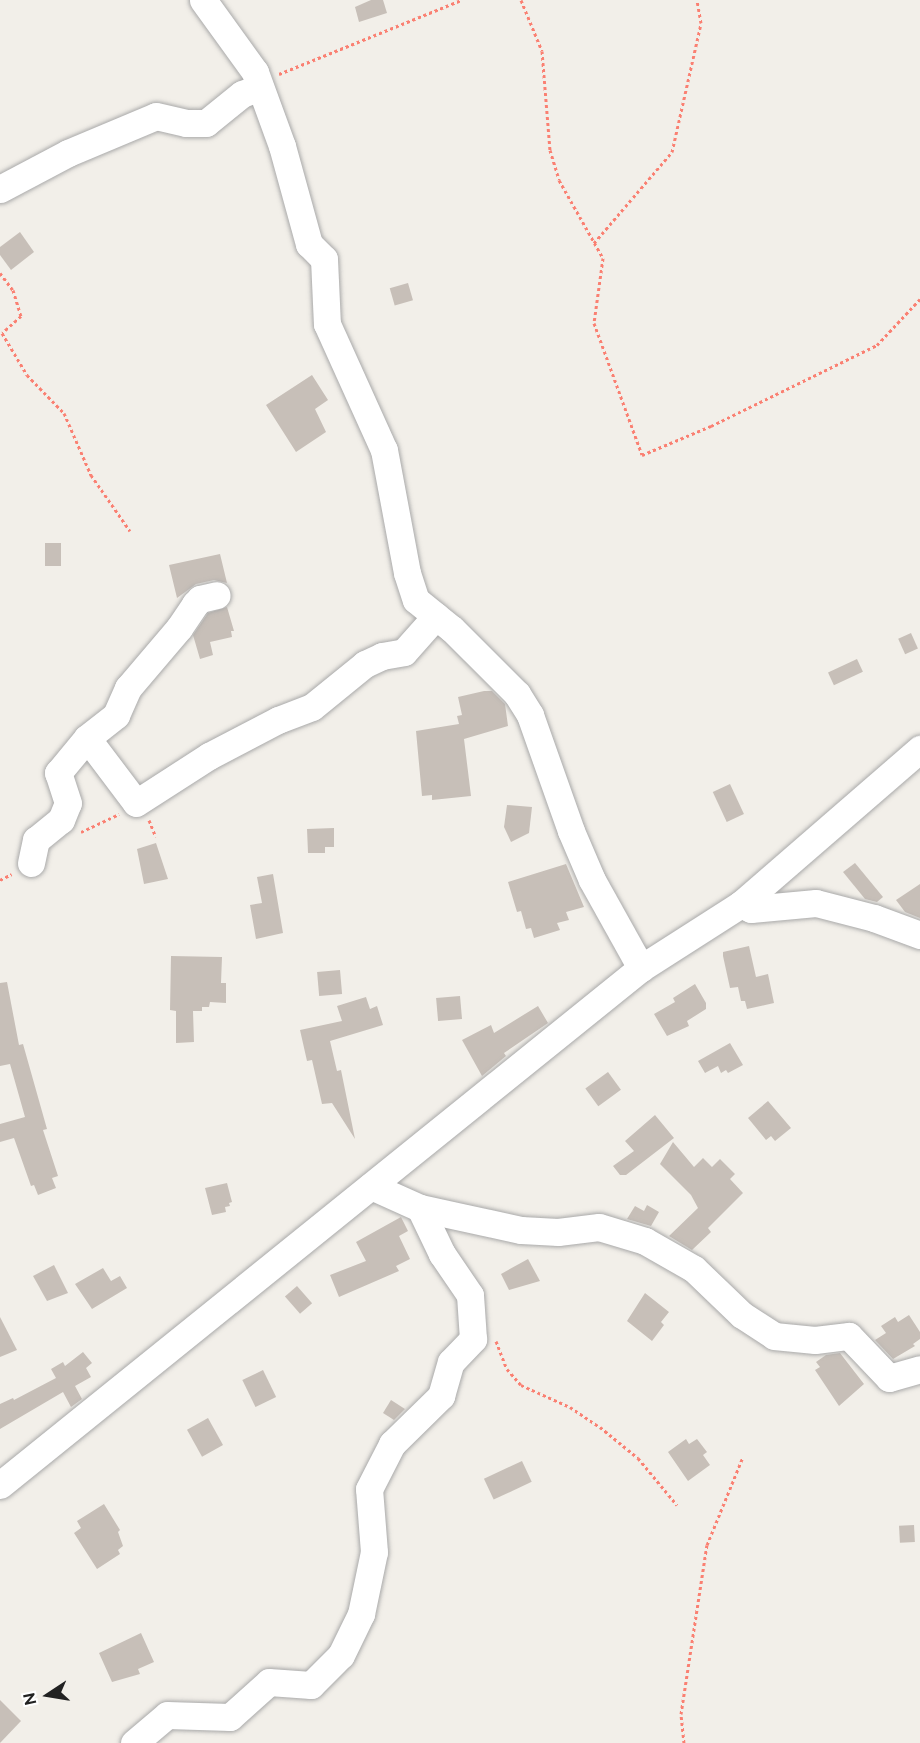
<!DOCTYPE html>
<html>
<head>
<meta charset="utf-8">
<style>
	body { margin:0 }
	#map { position:relative; width:920px; height:1743px; overflow:hidden; background:#f2efe9; font-family:Raleway,sans-serif }
	div>[style] { position:absolute }
	[style*='--x'] { left:calc(var(--x)*1px); top:calc(var(--y)*1px); width:calc(var(--w)*1px); rotate:calc(var(--a)*1deg) }
	.building>* { inset:0; background:#c7bfb8; transform-origin:0 0 }
	.path>* { height:3px; margin-top:-1.5px; transform-origin:0; background:repeating-linear-gradient(90deg,#fa8072 0 3px,transparent 0 6px) }
	.roads { filter:drop-shadow(0 0 2px #a9a9a9) drop-shadow(0 0 2px #a9a9a9) }
	.minor>* { height:27px; margin:-13.5px; padding:0 13.5px; transform-origin:13.5px; border-radius:13.5px; background:#fff }
	span { translate:-50% -50%; white-space:nowrap; text-align:center; line-height:1.15; -webkit-text-stroke:5px #fff; paint-order:stroke }
	.north { position:absolute; left:18px; top:1665px; width:60px; height:60px; -webkit-text-stroke:4px #fff; paint-order:stroke; rotate:258deg; font-size:16px; font-weight:700; line-height:24px; text-align:center; color:#222 }
	.north::after { content:''; display:block; margin:auto; width:21px; height:27px; background:#222; clip-path:polygon(50% 0,100% 100%,50% 72%,0 100%) }
</style>
</head>
<body>
<div id="map">
	<div class="building">
		<div style="clip-path:polygon(371px 0,383px 0,387px 13px,359px 22px,355px 7px)"></div>
		<div style="clip-path:polygon(20px 232px,34px 252px,11px 270px,0 255px,0 247px)"></div>
		<div style="left:408px;top:283px;width:18px;height:19px;rotate:74deg"></div>
		<div style="clip-path:polygon(312px 375px,328px 400px,315px 409px,326px 432px,296px 452px,266px 405px)"></div>
		<div style="left:45px;top:543px;width:16px;height:23px"></div>
		<div style="clip-path:polygon(220px 554px,227px 583px,214px 580px,196px 584px,177px 598px,169px 565px)"></div>
		<div style="clip-path:polygon(227px 607px,234px 631px,231px 631px,232px 637px,210px 642px,213px 655px,200px 659px,193px 635px,208px 613px)"></div>
		<div style="left:911px;top:633px;width:17px;height:14px;rotate:66deg"></div>
		<div style="left:857px;top:659px;width:14px;height:32px;rotate:65deg"></div>
		<div style="clip-path:polygon(484px 691px,492px 691px,505px 704px,508px 726px,464px 739px,471px 796px,432px 800px,432px 795px,422px 796px,416px 731px,459px 724px,457px 716px,462px 715px,458px 697px)"></div>
		<div style="left:730px;top:784px;width:33px;height:19px;rotate:65deg"></div>
		<div style="clip-path:polygon(507px 805px,532px 807px,529px 833px,511px 842px,504px 827px)"></div>
		<div style="clip-path:polygon(334px 828px,334px 847px,325px 847px,325px 853px,308px 853px,307px 829px)"></div>
		<div style="clip-path:polygon(156px 843px,168px 879px,144px 884px,137px 849px)"></div>
		<div style="clip-path:polygon(855px 863px,883px 897px,877px 902px,865px 899px,843px 872px)"></div>
		<div style="clip-path:polygon(566px 864px,584px 907px,566px 912px,569px 920px,557px 923px,560px 930px,534px 938px,531px 928px,526px 929px,521px 911px,517px 912px,508px 882px)"></div>
		<div style="clip-path:polygon(273px 874px,283px 933px,256px 939px,250px 905px,262px 903px,257px 877px)"></div>
		<div style="clip-path:polygon(920px 884px,920px 918px,905px 912px,896px 900px)"></div>
		<div style="clip-path:polygon(749px 946px,756px 977px,768px 974px,774px 1003px,747px 1009px,745px 1001px,741px 1001px,738px 987px,730px 988px,723px 956px,723px 952px)"></div>
		<div style="clip-path:polygon(171px 956px,222px 957px,221px 983px,226px 983px,226px 1003px,210px 1002px,209px 1007px,202px 1007px,202px 1011px,193px 1011px,194px 1042px,176px 1043px,176px 1011px,170px 1010px)"></div>
		<div style="left:340px;top:970px;width:24px;height:23px;rotate:85deg"></div>
		<div style="clip-path:polygon(7px 982px,19px 1045px,23px 1044px,47px 1129px,43px 1130px,58px 1176px,52px 1178px,56px 1188px,38px 1195px,34px 1185px,31px 1186px,14px 1138px,0 1142px,0 1124px,25px 1117px,10px 1064px,0 1066px,0 983px)"></div>
		<div style="clip-path:polygon(695px 984px,706px 1003px,706px 1009px,687px 1021px,689px 1026px,667px 1036px,654px 1014px,675px 1002px,673px 998px)"></div>
		<div style="left:460px;top:996px;width:23px;height:24px;rotate:85deg"></div>
		<div style="clip-path:polygon(366px 997px,370px 1009px,377px 1006px,383px 1025px,330px 1041px,337px 1071px,341px 1070px,355px 1139px,332px 1103px,322px 1104px,312px 1060px,307px 1061px,300px 1030px,342px 1021px,337px 1006px)"></div>
		<div style="clip-path:polygon(538px 1006px,548px 1023px,504px 1053px,506px 1056px,482px 1076px,462px 1040px,491px 1025px,494px 1033px)"></div>
		<div style="clip-path:polygon(730px 1043px,743px 1065px,728px 1073px,726px 1070px,721px 1073px,718px 1066px,705px 1073px,698px 1061px)"></div>
		<div style="left:608px;top:1072px;width:22px;height:28px;rotate:54deg"></div>
		<div style="clip-path:polygon(768px 1101px,791px 1128px,775px 1141px,771px 1136px,766px 1140px,748px 1118px)"></div>
		<div style="clip-path:polygon(655px 1115px,674px 1138px,626px 1175px,620px 1175px,613px 1166px,634px 1151px,625px 1141px)"></div>
		<div style="clip-path:polygon(673px 1142px,694px 1167px,703px 1158px,712px 1167px,720px 1159px,735px 1174px,730px 1179px,743px 1193px,708px 1228px,711px 1232px,692px 1250px,669px 1236px,698px 1208px,691px 1195px,660px 1164px)"></div>
		<div style="clip-path:polygon(227px 1183px,232px 1202px,229px 1203px,230px 1206px,225px 1207px,226px 1212px,212px 1215px,205px 1188px)"></div>
		<div style="clip-path:polygon(647px 1205px,659px 1212px,651px 1226px,627px 1219px,635px 1206px,644px 1211px)"></div>
		<div style="clip-path:polygon(401px 1217px,408px 1231px,399px 1236px,410px 1259px,396px 1266px,399px 1271px,339px 1297px,330px 1275px,366px 1261px,356px 1242px)"></div>
		<div style="clip-path:polygon(528px 1259px,540px 1281px,509px 1290px,501px 1274px)"></div>
		<div style="clip-path:polygon(54px 1265px,68px 1293px,47px 1301px,33px 1276px)"></div>
		<div style="clip-path:polygon(103px 1268px,111px 1281px,120px 1276px,127px 1288px,92px 1309px,75px 1284px)"></div>
		<div style="left:297px;top:1286px;width:23px;height:16px;rotate:49deg"></div>
		<div style="clip-path:polygon(645px 1293px,669px 1312px,661px 1322px,664px 1325px,652px 1341px,627px 1321px)"></div>
		<div style="clip-path:polygon(909px 1315px,920px 1332px,920px 1339px,913px 1344px,915px 1346px,893px 1359px,875px 1340px,886px 1333px,881px 1326px,895px 1317px,898px 1322px)"></div>
		<div style="clip-path:polygon(0 1317px,17px 1350px,0 1357px)"></div>
		<div style="clip-path:polygon(83px 1352px,92px 1363px,86px 1368px,91px 1377px,75px 1386px,82px 1399px,71px 1407px,63px 1392px,0 1429px,0 1404px,13px 1398px,14px 1400px,56px 1378px,51px 1369px,63px 1362px,65px 1366px)"></div>
		<div style="clip-path:polygon(840px 1353px,864px 1384px,839px 1406px,815px 1370px,820px 1367px,816px 1362px,826px 1355px)"></div>
		<div style="left:263px;top:1370px;width:30px;height:23px;rotate:64deg"></div>
		<div style="clip-path:polygon(391px 1400px,405px 1409px,394px 1420px,383px 1413px)"></div>
		<div style="left:208px;top:1418px;width:31px;height:24px;rotate:61deg"></div>
		<div style="clip-path:polygon(686px 1439px,689px 1444px,697px 1439px,707px 1452px,703px 1455px,710px 1465px,688px 1481px,668px 1452px)"></div>
		<div style="left:522px;top:1461px;width:23px;height:42px;rotate:65deg"></div>
		<div style="clip-path:polygon(104px 1504px,120px 1530px,118px 1532px,123px 1546px,118px 1550px,120px 1554px,97px 1569px,74px 1533px,81px 1528px,77px 1521px)"></div>
		<div style="left:914px;top:1525px;width:17px;height:15px;rotate:87deg"></div>
		<div style="clip-path:polygon(141px 1633px,154px 1662px,138px 1669px,140px 1674px,112px 1682px,99px 1653px)"></div>
		<div style="clip-path:polygon(0 1700px,21px 1721px,0 1743px)"></div>
	</div>
	<div class="path">
		<div style="--x:521;--y:0;--w:55;--a:67.6"></div>
		<div style="--x:542;--y:51;--w:99;--a:85.4"></div>
		<div style="--x:550;--y:150;--w:31;--a:73"></div>
		<div style="--x:559;--y:180;--w:90;--a:60.6"></div>
		<div style="--x:603;--y:258;--w:66;--a:97.9"></div>
		<div style="--x:594;--y:323;--w:140;--a:70"></div>
		<div style="--x:642;--y:455;--w:75;--a:-22.8"></div>
		<div style="--x:711;--y:426;--w:185;--a:-26"></div>
		<div style="--x:877;--y:345;--w:63;--a:-46.9"></div>
		<div style="--x:279;--y:74;--w:196;--a:-22.1"></div>
		<div style="--x:594;--y:243;--w:120;--a:-49.4"></div>
		<div style="--x:672;--y:152;--w:132;--a:-77.3"></div>
		<div style="--x:701;--y:23;--w:23;--a:-100"></div>
		<div style="--x:0;--y:273;--w:21;--a:53"></div>
		<div style="--x:13;--y:290;--w:27;--a:73"></div>
		<div style="--x:21;--y:316;--w:25;--a:138"></div>
		<div style="--x:2;--y:333;--w:49;--a:59.2"></div>
		<div style="--x:27;--y:375;--w:53;--a:45.8"></div>
		<div style="--x:64;--y:413;--w:68;--a:66.5"></div>
		<div style="--x:91;--y:475;--w:68;--a:55.1"></div>
		<div style="--x:149;--y:820;--w:18;--a:68"></div>
		<div style="--x:81;--y:832;--w:42;--a:-25.3"></div>
		<div style="--x:0;--y:880;--w:13;--a:-27"></div>
		<div style="--x:496;--y:1341;--w:30;--a:69"></div>
		<div style="--x:507;--y:1369;--w:21;--a:49"></div>
		<div style="--x:521;--y:1385;--w:54;--a:24.2"></div>
		<div style="--x:570;--y:1407;--w:36;--a:34"></div>
		<div style="--x:600;--y:1427;--w:49;--a:39.2"></div>
		<div style="--x:638;--y:1458;--w:61;--a:50.3"></div>
		<div style="--x:684;--y:1743;--w:29;--a:-96"></div>
		<div style="--x:681;--y:1714;--w:171;--a:-81.3"></div>
		<div style="--x:707;--y:1545;--w:95;--a:-67.8"></div>
	</div>
	<div class="roads">
		<div class="minor">
			<div style="--x:203;--y:0;--w:89;--a:54.2"></div>
			<div style="--x:255;--y:72;--w:79;--a:70"></div>
			<div style="--x:282;--y:146;--w:102;--a:74.6"></div>
			<div style="--x:309;--y:244;--w:21;--a:45"></div>
			<div style="--x:324;--y:259;--w:65;--a:87.4"></div>
			<div style="--x:327;--y:324;--w:138;--a:65.7"></div>
			<div style="--x:384;--y:450;--w:125;--a:79.4"></div>
			<div style="--x:407;--y:573;--w:28;--a:72"></div>
			<div style="--x:416;--y:600;--w:46;--a:38.9"></div>
			<div style="--x:452;--y:629;--w:92;--a:45"></div>
			<div style="--x:517;--y:694;--w:25;--a:58"></div>
			<div style="--x:530;--y:715;--w:123;--a:70.5"></div>
			<div style="--x:571;--y:831;--w:53;--a:66.8"></div>
			<div style="--x:592;--y:880;--w:101;--a:60.9"></div>
			<div style="--x:0;--y:189;--w:77;--a:-27.9"></div>
			<div style="--x:68;--y:153;--w:95;--a:-22.8"></div>
			<div style="--x:156;--y:116;--w:31;--a:13"></div>
			<div style="--x:186;--y:123;--w:20;--a:0"></div>
			<div style="--x:206;--y:123;--w:46;--a:-38.9"></div>
			<div style="--x:242;--y:94;--w:19;--a:-21"></div>
			<div style="--x:87;--y:738;--w:81;--a:53"></div>
			<div style="--x:136;--y:803;--w:87;--a:-32.8"></div>
			<div style="--x:209;--y:756;--w:78;--a:-27.6"></div>
			<div style="--x:278;--y:720;--w:36;--a:-21"></div>
			<div style="--x:312;--y:707;--w:68;--a:-39.1"></div>
			<div style="--x:365;--y:664;--w:19;--a:-25"></div>
			<div style="--x:382;--y:656;--w:22;--a:-10"></div>
			<div style="--x:404;--y:652;--w:48;--a:-48.4"></div>
			<div style="--x:31;--y:863;--w:24;--a:-78"></div>
			<div style="--x:36;--y:840;--w:32;--a:-39"></div>
			<div style="--x:61;--y:820;--w:18;--a:-68"></div>
			<div style="--x:68;--y:803;--w:32;--a:-108"></div>
			<div style="--x:58;--y:773;--w:45;--a:-50.4"></div>
			<div style="--x:87;--y:738;--w:37;--a:-38"></div>
			<div style="--x:116;--y:715;--w:30;--a:-66"></div>
			<div style="--x:128;--y:688;--w:79;--a:-49.6"></div>
			<div style="--x:179;--y:628;--w:29;--a:-56"></div>
			<div style="--x:195;--y:604;--w:7;--a:-45"></div>
			<div style="--x:200;--y:599;--w:17;--a:-13"></div>
			<div style="--x:741;--y:904;--w:11;--a:27"></div>
			<div style="--x:751;--y:909;--w:65;--a:-5.3"></div>
			<div style="--x:816;--y:903;--w:60;--a:14.5"></div>
			<div style="--x:874;--y:918;--w:49;--a:20.3"></div>
			<div style="--x:371;--y:1186;--w:54;--a:24.2"></div>
			<div style="--x:420;--y:1208;--w:103;--a:12.3"></div>
			<div style="--x:521;--y:1230;--w:37;--a:3"></div>
			<div style="--x:558;--y:1232;--w:41;--a:-7"></div>
			<div style="--x:599;--y:1227;--w:48;--a:16.9"></div>
			<div style="--x:645;--y:1241;--w:56;--a:29.7"></div>
			<div style="--x:694;--y:1269;--w:66;--a:43.8"></div>
			<div style="--x:742;--y:1315;--w:38;--a:33"></div>
			<div style="--x:774;--y:1336;--w:41;--a:5.6"></div>
			<div style="--x:815;--y:1340;--w:34;--a:-7"></div>
			<div style="--x:849;--y:1336;--w:58;--a:46.4"></div>
			<div style="--x:889;--y:1378;--w:32;--a:-16"></div>
			<div style="--x:0;--y:1485;--w:824;--a:-38.89"></div>
			<div style="--x:641;--y:968;--w:119;--a:-32.6"></div>
			<div style="--x:741;--y:904;--w:237;--a:-40.9"></div>
			<div style="--x:134;--y:1743;--w:43;--a:-40.3"></div>
			<div style="--x:167;--y:1715;--w:63;--a:1.8"></div>
			<div style="--x:230;--y:1717;--w:52;--a:-41.9"></div>
			<div style="--x:269;--y:1682;--w:42;--a:4.1"></div>
			<div style="--x:311;--y:1685;--w:42;--a:-45"></div>
			<div style="--x:341;--y:1655;--w:46;--a:-64"></div>
			<div style="--x:361;--y:1614;--w:63;--a:-78.2"></div>
			<div style="--x:374;--y:1552;--w:63;--a:-94.5"></div>
			<div style="--x:369;--y:1489;--w:51;--a:-62.9"></div>
			<div style="--x:392;--y:1444;--w:69;--a:-44.4"></div>
			<div style="--x:441;--y:1396;--w:35;--a:-74"></div>
			<div style="--x:451;--y:1362;--w:32;--a:-46"></div>
			<div style="--x:473;--y:1339;--w:44;--a:-93.9"></div>
			<div style="--x:470;--y:1295;--w:50;--a:-124.3"></div>
			<div style="--x:442;--y:1254;--w:51;--a:-115.6"></div>
		</div>
	</div>
	<div class="north">N</div>
</div>
</body>
</html>
